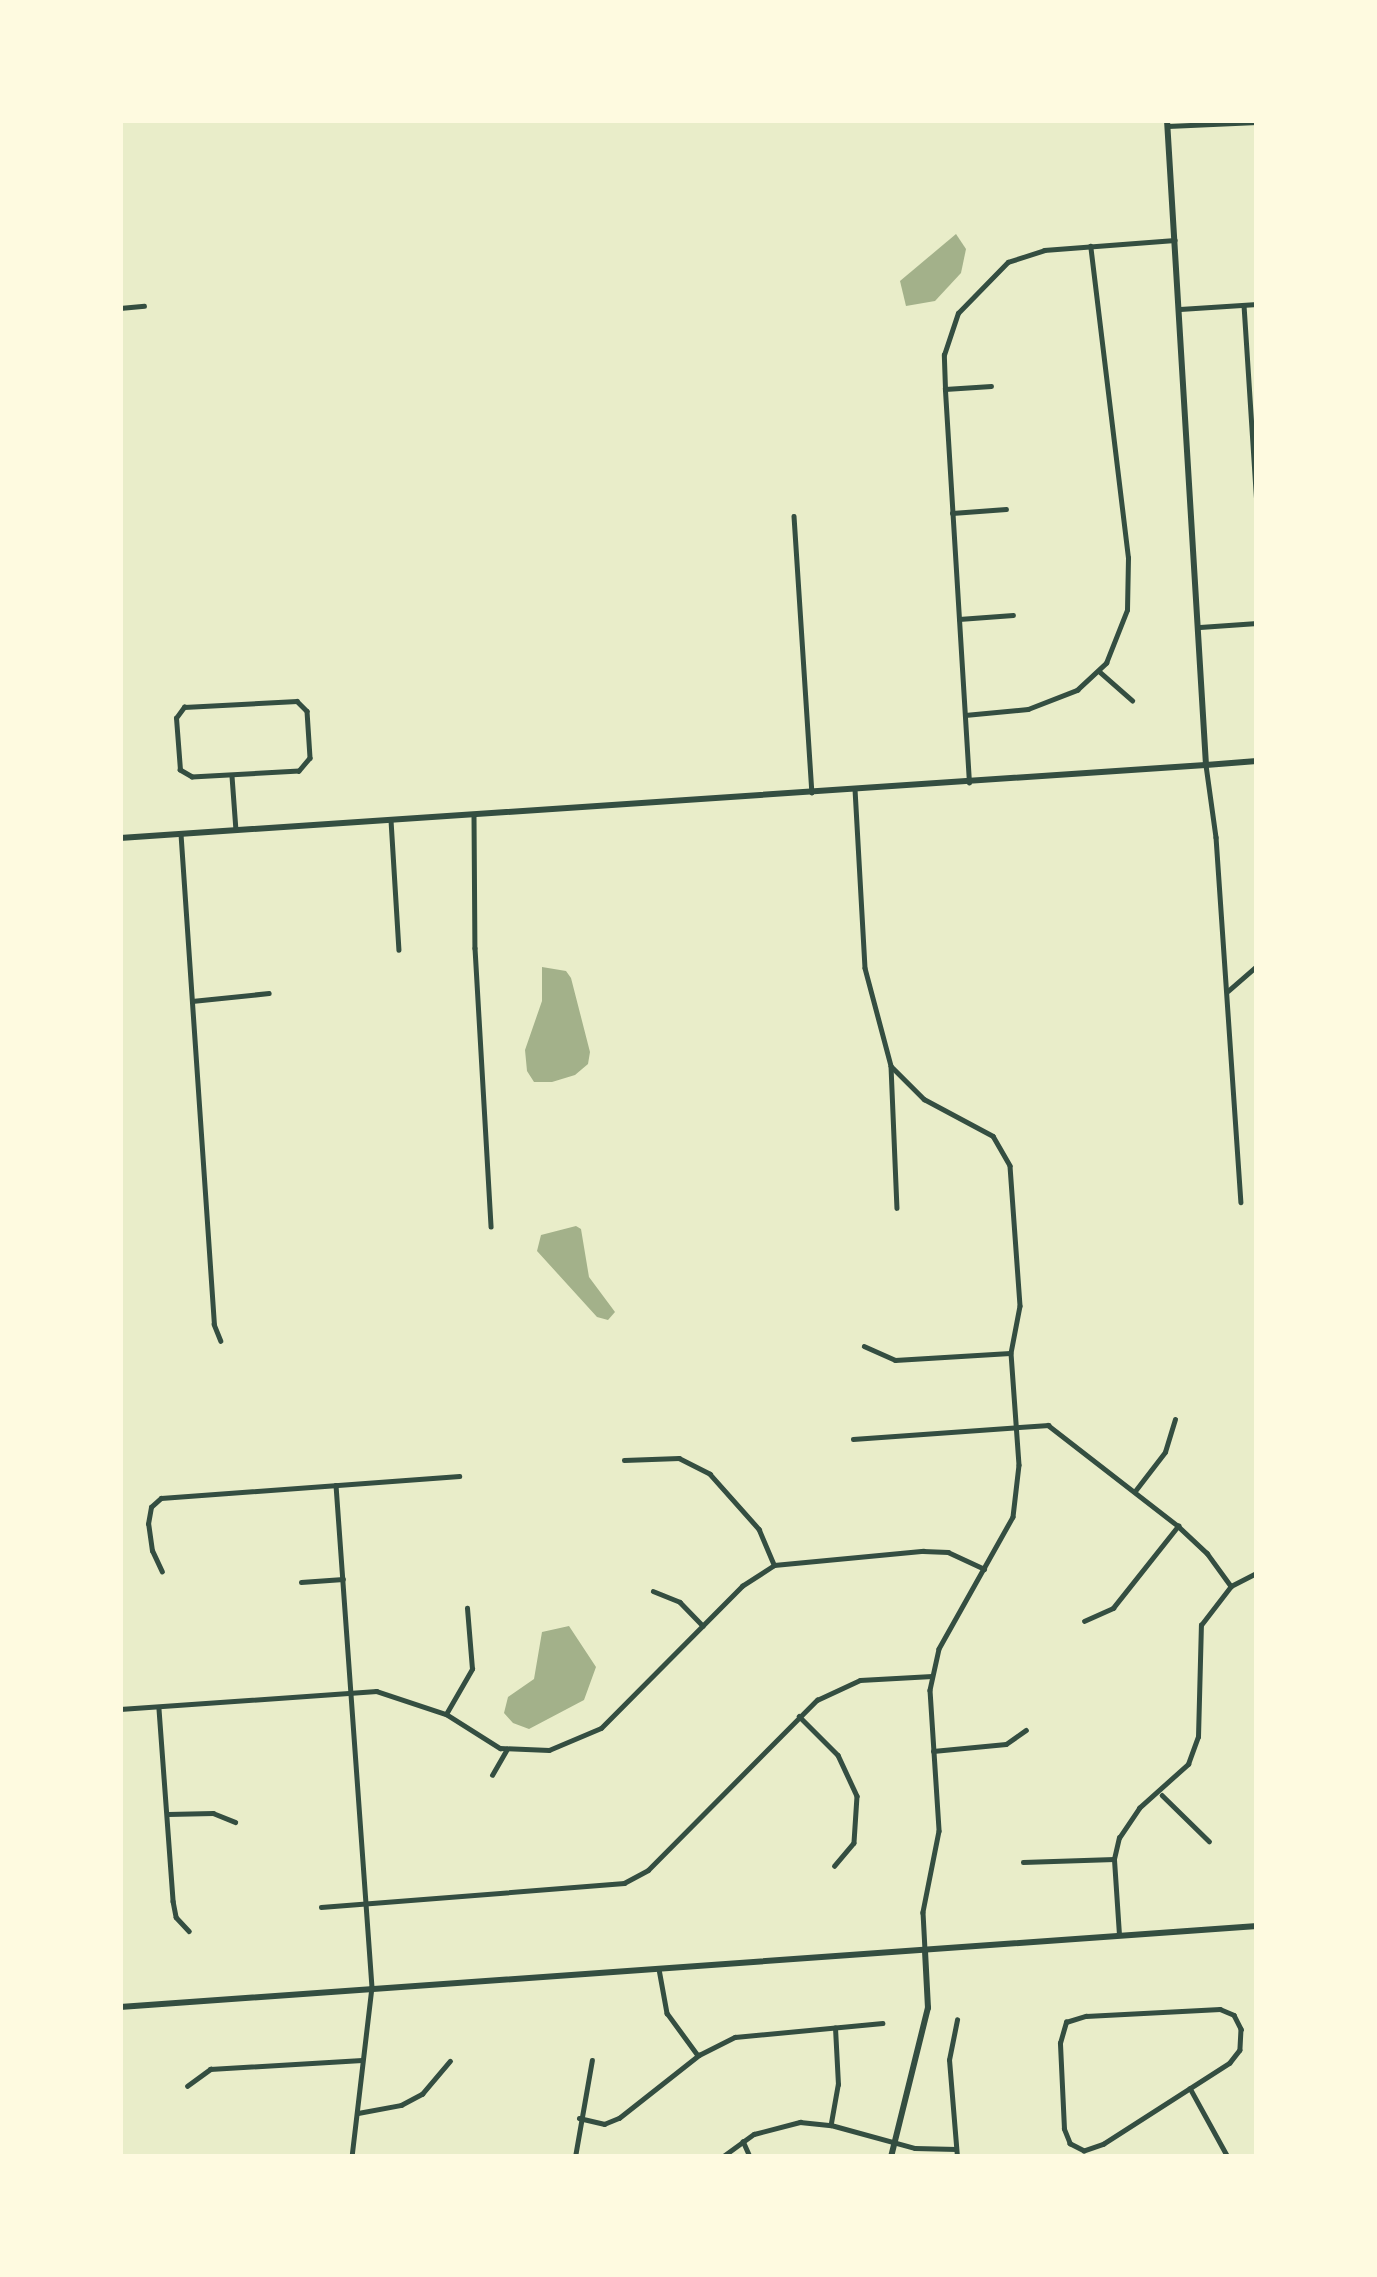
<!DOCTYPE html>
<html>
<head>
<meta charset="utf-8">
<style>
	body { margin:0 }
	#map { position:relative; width:1377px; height:2277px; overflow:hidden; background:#e9edc9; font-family:"Times New Roman",serif }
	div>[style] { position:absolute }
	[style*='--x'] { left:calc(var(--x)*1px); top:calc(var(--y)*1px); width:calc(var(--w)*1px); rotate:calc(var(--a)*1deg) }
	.water>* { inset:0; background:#a3b18a }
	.minor>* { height:4.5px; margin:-2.25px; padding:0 2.25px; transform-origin:2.25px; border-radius:2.25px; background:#344e41 }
	.tertiary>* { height:6px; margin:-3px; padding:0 3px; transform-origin:3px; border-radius:3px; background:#344e41 }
	.secondary>* { height:6px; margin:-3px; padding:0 3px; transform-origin:3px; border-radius:3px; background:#344e41 }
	span { translate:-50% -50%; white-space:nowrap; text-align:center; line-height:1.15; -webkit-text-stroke:10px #fefae0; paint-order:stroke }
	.frame { position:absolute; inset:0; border:123px solid #fefae0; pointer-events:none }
</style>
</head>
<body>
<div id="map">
	<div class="water">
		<div style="clip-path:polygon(956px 234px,966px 249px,961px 273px,935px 301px,906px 306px,900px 281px)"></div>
		<div style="clip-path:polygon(542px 967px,566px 971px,571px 978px,590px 1052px,588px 1064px,575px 1075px,552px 1082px,534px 1082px,527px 1071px,525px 1050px,542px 1001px)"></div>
		<div style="clip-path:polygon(576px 1226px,581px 1229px,589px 1277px,615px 1312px,608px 1320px,597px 1317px,537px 1251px,541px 1235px)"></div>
		<div style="clip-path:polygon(569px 1626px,596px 1667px,584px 1700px,529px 1729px,513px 1723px,504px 1713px,508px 1697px,534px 1679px,542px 1632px)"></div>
	</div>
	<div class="minor">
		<div style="--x:1168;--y:126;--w:89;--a:-2.6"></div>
		<div style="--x:1244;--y:305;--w:199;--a:86.3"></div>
		<div style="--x:120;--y:308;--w:24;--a:-5"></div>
		<div style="--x:1180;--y:309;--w:77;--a:-3.7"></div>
		<div style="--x:945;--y:389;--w:46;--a:-3.7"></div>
		<div style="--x:952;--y:513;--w:54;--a:-4.2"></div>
		<div style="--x:794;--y:516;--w:277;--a:86.3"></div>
		<div style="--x:959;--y:619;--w:54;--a:-4.2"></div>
		<div style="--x:1200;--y:627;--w:57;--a:-4"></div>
		<div style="--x:1100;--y:672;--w:43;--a:41.2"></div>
		<div style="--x:297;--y:701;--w:14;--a:45"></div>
		<div style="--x:307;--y:711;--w:47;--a:86.3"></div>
		<div style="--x:310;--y:758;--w:17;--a:130"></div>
		<div style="--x:299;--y:771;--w:107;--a:176.8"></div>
		<div style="--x:192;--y:777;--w:14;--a:-150"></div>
		<div style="--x:180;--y:770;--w:52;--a:-94.4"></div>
		<div style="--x:176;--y:718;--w:14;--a:-54"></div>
		<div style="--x:184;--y:707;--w:113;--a:-3"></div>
		<div style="--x:965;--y:715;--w:63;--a:-5.4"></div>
		<div style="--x:1028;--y:709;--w:53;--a:-21.2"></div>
		<div style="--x:1077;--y:690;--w:40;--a:-43"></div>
		<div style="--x:1106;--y:663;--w:57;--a:-68.4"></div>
		<div style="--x:1127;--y:610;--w:52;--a:-88.9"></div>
		<div style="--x:1128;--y:558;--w:314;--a:-96.9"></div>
		<div style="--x:1206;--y:765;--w:73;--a:82.1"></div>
		<div style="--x:1216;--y:837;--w:366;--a:86.1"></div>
		<div style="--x:232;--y:776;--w:54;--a:85.8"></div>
		<div style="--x:969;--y:783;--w:395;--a:-93.5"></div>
		<div style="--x:945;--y:389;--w:34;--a:-92"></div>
		<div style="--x:944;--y:355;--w:44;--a:-71.6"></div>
		<div style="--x:958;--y:313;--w:71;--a:-45.6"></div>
		<div style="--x:1008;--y:262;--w:38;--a:-18"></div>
		<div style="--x:1044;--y:250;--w:131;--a:-4.4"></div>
		<div style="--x:855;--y:789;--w:179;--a:86.8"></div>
		<div style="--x:865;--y:968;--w:101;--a:75.1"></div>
		<div style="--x:891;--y:1066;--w:142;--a:87.6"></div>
		<div style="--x:474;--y:815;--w:133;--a:89.6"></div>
		<div style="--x:475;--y:948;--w:279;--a:86.7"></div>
		<div style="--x:391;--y:820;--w:130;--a:86.5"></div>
		<div style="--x:181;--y:834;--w:491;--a:86.1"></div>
		<div style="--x:214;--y:1324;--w:18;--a:68"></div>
		<div style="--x:1228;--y:991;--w:38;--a:-41"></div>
		<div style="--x:192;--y:1001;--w:77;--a:-5.9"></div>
		<div style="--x:891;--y:1066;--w:47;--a:45"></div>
		<div style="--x:924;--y:1099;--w:78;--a:28.2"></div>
		<div style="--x:993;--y:1136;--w:34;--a:60"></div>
		<div style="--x:1010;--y:1166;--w:140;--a:85.9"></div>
		<div style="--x:1020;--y:1306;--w:48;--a:100.8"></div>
		<div style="--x:1011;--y:1353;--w:112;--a:85.9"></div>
		<div style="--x:1019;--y:1465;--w:52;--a:96.6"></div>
		<div style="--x:1013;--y:1517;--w:151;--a:119.3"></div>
		<div style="--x:939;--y:1649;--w:42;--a:102.4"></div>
		<div style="--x:930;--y:1690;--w:141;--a:86.3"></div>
		<div style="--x:939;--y:1831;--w:83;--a:101.2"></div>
		<div style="--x:923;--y:1912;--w:38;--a:87"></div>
		<div style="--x:864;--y:1346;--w:34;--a:24"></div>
		<div style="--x:895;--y:1360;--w:115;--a:-3.5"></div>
		<div style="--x:853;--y:1439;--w:196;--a:-4.1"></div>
		<div style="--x:1048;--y:1425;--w:165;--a:37.8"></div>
		<div style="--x:1178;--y:1526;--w:40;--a:43"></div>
		<div style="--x:1207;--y:1553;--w:41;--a:54"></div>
		<div style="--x:624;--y:1460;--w:55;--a:-2.1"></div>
		<div style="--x:679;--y:1458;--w:35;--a:27"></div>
		<div style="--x:710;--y:1474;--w:74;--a:48.3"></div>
		<div style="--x:759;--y:1529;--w:39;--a:67"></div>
		<div style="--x:336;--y:1485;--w:503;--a:85.9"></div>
		<div style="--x:372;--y:1987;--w:171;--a:96.7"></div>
		<div style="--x:1135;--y:1491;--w:49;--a:-52.4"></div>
		<div style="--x:1165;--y:1452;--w:34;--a:-73"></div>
		<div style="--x:162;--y:1572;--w:23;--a:-115"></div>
		<div style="--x:152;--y:1551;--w:27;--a:-98"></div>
		<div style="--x:148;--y:1524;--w:17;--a:-80"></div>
		<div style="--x:151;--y:1507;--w:13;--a:-42"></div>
		<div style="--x:161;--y:1498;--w:299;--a:-4.2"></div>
		<div style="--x:301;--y:1582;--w:42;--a:-4.1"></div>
		<div style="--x:653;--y:1591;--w:29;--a:22"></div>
		<div style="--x:680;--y:1602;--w:33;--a:46"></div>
		<div style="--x:1084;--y:1621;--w:32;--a:-24"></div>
		<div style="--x:1113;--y:1608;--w:105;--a:-51.6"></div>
		<div style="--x:120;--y:1709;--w:257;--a:-4"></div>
		<div style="--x:376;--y:1691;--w:74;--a:18.2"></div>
		<div style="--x:446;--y:1714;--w:64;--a:32.2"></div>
		<div style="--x:500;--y:1748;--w:49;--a:2.3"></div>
		<div style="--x:549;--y:1750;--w:56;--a:-22.9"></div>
		<div style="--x:601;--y:1728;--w:200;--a:-45.2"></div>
		<div style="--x:742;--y:1586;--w:38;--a:-33"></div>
		<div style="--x:774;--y:1565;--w:150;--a:-5.4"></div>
		<div style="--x:923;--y:1551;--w:25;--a:2"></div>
		<div style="--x:948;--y:1552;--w:40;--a:25"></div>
		<div style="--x:159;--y:1709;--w:193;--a:85.8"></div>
		<div style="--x:173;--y:1901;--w:16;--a:79"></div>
		<div style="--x:176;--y:1917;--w:19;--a:47"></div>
		<div style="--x:446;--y:1714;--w:52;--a:-60"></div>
		<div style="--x:472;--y:1669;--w:61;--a:-94.7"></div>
		<div style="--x:799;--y:1716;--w:55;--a:45"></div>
		<div style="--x:838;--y:1755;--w:45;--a:65.1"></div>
		<div style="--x:857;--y:1796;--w:47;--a:93.7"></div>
		<div style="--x:854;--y:1843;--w:30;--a:130"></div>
		<div style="--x:933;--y:1751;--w:73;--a:-5.5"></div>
		<div style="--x:1006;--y:1744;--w:24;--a:-35"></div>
		<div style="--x:492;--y:1775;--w:30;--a:-60"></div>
		<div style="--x:1162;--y:1795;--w:66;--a:44.4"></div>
		<div style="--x:168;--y:1814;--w:45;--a:-1.3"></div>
		<div style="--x:213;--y:1813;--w:24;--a:22"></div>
		<div style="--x:1023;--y:1862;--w:91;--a:-1.9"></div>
		<div style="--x:321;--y:1907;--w:304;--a:-4.5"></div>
		<div style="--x:624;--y:1883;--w:27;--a:-28"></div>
		<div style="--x:648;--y:1870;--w:240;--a:-45.2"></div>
		<div style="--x:817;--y:1700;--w:47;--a:-24.9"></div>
		<div style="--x:860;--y:1680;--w:72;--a:-3.2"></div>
		<div style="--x:1119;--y:1935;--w:76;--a:-93.8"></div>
		<div style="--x:1114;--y:1859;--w:22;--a:-77"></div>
		<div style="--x:1119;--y:1838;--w:36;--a:-56"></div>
		<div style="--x:1139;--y:1808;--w:66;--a:-41.9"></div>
		<div style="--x:1188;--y:1764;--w:29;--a:-70"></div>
		<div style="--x:1198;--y:1737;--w:112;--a:-88.5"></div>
		<div style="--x:1201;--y:1625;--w:49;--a:-52.4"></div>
		<div style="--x:1231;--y:1586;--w:29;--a:-27"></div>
		<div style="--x:659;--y:1969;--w:45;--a:79.7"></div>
		<div style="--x:667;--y:2013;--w:51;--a:53.8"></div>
		<div style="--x:1220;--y:2009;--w:15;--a:23"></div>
		<div style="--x:1234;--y:2015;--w:16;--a:63"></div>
		<div style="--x:1241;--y:2029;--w:21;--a:93"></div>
		<div style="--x:1240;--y:2050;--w:16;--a:128"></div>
		<div style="--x:1230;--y:2063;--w:150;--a:147.3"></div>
		<div style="--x:1104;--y:2144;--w:21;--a:161"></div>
		<div style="--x:1084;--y:2151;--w:16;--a:-153"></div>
		<div style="--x:1070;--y:2144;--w:16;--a:-112"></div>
		<div style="--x:1064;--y:2129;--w:86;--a:-92.7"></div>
		<div style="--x:1060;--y:2043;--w:22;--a:-74"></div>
		<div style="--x:1066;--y:2022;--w:21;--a:-17"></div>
		<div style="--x:1086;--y:2016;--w:134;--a:-3"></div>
		<div style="--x:187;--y:2086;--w:29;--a:-36"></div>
		<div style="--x:210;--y:2069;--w:152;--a:-3.4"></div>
		<div style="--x:1190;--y:2088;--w:79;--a:61.2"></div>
		<div style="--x:358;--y:2113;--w:44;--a:-10.5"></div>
		<div style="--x:401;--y:2105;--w:24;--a:-28"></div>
		<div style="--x:422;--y:2094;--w:43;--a:-49.7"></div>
		<div style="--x:579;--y:2118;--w:26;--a:13"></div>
		<div style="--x:604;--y:2124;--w:16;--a:-22"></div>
		<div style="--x:619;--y:2118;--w:102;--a:-38.2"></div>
		<div style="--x:699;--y:2055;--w:40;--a:-26.6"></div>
		<div style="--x:735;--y:2037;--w:148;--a:-5.4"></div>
		<div style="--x:831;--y:2123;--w:39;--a:-80"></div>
		<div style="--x:838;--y:2085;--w:57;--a:-93"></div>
		<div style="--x:743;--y:2141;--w:17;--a:66"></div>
		<div style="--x:575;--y:2157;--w:98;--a:-80.1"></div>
		<div style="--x:722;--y:2157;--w:39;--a:-36"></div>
		<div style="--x:754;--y:2134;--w:48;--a:-14.6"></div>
		<div style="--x:800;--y:2122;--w:31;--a:6"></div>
		<div style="--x:831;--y:2125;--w:87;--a:15.3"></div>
		<div style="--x:915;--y:2148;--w:41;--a:1.4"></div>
		<div style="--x:957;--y:2157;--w:97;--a:-94.7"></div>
		<div style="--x:949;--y:2060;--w:41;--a:-78.7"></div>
	</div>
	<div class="tertiary">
		<div style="--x:120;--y:838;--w:1088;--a:-3.85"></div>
		<div style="--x:891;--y:2157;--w:154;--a:-76.1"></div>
		<div style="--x:928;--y:2008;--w:58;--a:-93"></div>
	</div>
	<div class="secondary">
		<div style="--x:1167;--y:120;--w:646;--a:86.54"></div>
		<div style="--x:1206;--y:765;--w:51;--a:-4.5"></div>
		<div style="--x:120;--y:2007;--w:1140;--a:-4.07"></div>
	</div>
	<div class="frame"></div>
</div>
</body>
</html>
